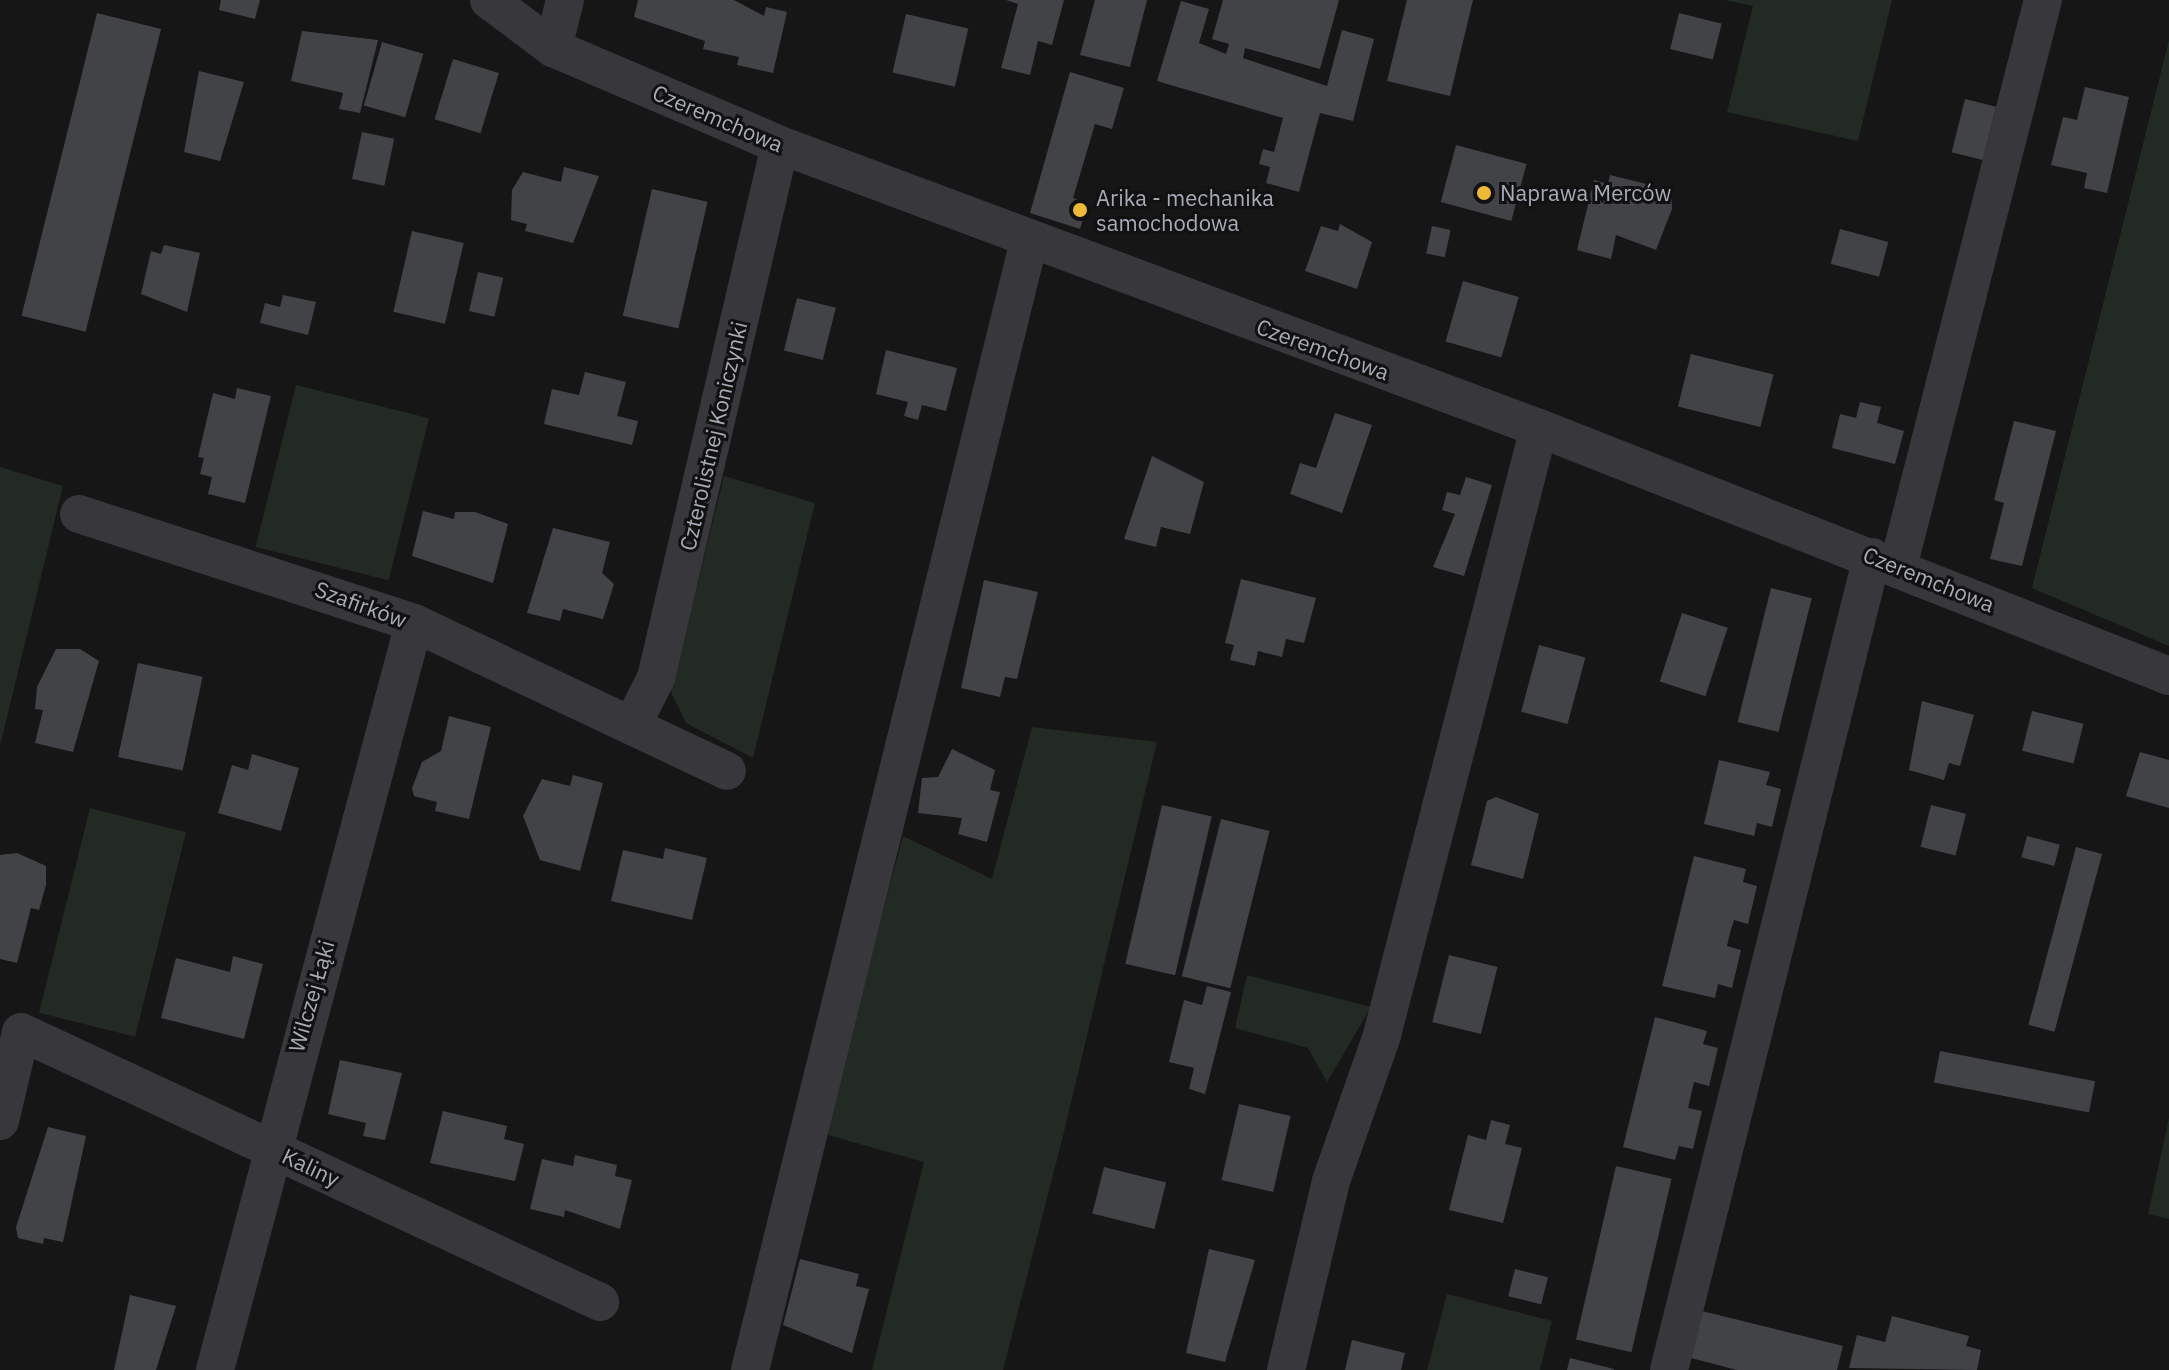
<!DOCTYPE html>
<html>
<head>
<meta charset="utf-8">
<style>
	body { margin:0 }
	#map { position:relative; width:2169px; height:1370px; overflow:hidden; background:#161617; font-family:"IBM Plex Sans",sans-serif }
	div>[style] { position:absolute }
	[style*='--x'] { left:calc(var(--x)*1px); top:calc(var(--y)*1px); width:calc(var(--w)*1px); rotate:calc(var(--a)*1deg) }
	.green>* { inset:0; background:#222a23; transform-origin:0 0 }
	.building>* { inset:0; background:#424347; transform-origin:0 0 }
	.minor>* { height:38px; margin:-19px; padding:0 19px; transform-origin:19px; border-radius:19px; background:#37373c }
	.dots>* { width:22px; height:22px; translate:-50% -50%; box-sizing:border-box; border:4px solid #111112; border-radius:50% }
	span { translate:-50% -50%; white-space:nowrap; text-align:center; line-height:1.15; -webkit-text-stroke:6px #111112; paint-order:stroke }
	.street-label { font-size:22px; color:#a8acb7 }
	.poi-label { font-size:22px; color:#a8acb7 }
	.left { translate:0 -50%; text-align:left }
</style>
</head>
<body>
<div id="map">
	<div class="green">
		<div style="clip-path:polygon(1725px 0,1892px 0,1858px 141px,1727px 112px,1753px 6px)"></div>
		<div style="clip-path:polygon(2169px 40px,2169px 646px,2032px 588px)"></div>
		<div style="left:296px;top:385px;width:137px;height:167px;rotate:14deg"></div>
		<div style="clip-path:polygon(0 467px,63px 486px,0 746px)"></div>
		<div style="clip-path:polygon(724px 476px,815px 503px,753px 758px,686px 723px,671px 692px)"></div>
		<div style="clip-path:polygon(1032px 727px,1157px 742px,1064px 1132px,1003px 1370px,872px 1370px,924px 1162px,824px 1134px,903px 836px,992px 879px)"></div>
		<div style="left:90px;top:808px;width:99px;height:211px;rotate:14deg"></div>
		<div style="clip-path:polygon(1247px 975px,1371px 1007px,1327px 1082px,1308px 1048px,1235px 1028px)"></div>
		<div style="clip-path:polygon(2169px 1118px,2169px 1219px,2148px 1214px)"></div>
		<div style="clip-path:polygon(1447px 1294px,1552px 1321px,1540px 1370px,1427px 1370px)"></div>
	</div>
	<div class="building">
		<div style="clip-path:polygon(221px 0,260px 0,255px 19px,219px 10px)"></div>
		<div style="clip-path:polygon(638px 0,734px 0,764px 16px,766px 7px,787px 12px,773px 73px,737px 65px,739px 57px,703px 49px,705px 41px,634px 17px)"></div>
		<div style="clip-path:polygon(1006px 0,1064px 0,1052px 45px,1038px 41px,1030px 75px,1001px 68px,1018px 4px)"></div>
		<div style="clip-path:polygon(1095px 0,1147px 0,1130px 67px,1080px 55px)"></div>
		<div style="clip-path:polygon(1223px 0,1339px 0,1320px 69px,1245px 48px,1243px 58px,1327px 86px,1342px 30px,1374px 39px,1353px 121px,1320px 113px,1299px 192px,1266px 183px,1270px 167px,1259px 164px,1263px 149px,1274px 152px,1283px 118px,1157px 81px,1181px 1px,1209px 9px,1199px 43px,1226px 54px,1229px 44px,1212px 39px)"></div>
		<div style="clip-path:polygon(1407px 0,1473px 0,1450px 96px,1387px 81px)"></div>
		<div style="left:97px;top:13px;width:66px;height:312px;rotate:14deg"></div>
		<div style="left:1679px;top:13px;width:44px;height:37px;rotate:14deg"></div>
		<div style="left:906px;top:14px;width:64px;height:60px;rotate:13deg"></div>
		<div style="clip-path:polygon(302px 31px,378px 40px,360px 113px,339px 109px,343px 93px,291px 81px)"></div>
		<div style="left:382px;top:42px;width:43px;height:66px;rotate:16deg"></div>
		<div style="left:453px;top:59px;width:48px;height:63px;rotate:17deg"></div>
		<div style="clip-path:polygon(199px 71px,244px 82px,220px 161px,184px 152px)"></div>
		<div style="clip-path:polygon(1070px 72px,1124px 88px,1112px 129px,1095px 124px,1073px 198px,1088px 203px,1080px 229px,1030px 213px)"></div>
		<div style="clip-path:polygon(2085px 87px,2129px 97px,2107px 193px,2084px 188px,2087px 173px,2051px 165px,2063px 117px,2077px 120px)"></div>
		<div style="left:1965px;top:99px;width:32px;height:55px;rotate:14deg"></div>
		<div style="left:362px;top:132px;width:33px;height:48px;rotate:12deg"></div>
		<div style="left:1456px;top:145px;width:73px;height:59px;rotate:15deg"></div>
		<div style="clip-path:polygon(564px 167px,599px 176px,573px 243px,525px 231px,527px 224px,511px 220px,512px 190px,523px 172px,561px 182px)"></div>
		<div style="clip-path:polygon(1610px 175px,1671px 190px,1672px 209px,1656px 250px,1616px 235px,1611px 259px,1577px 250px,1594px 180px,1608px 184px)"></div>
		<div style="left:652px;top:189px;width:57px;height:130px;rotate:13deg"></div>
		<div style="clip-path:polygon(1340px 224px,1372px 242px,1357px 289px,1305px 271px,1321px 226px,1338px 231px)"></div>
		<div style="left:1432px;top:226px;width:19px;height:28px;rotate:12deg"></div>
		<div style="left:1840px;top:229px;width:50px;height:36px;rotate:15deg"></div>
		<div style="left:412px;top:231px;width:53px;height:83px;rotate:13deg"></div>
		<div style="clip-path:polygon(164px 245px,200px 253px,187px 312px,141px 294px,151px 251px,161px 254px)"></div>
		<div style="left:478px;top:272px;width:26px;height:40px;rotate:13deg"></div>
		<div style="left:1463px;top:281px;width:58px;height:63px;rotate:16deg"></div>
		<div style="clip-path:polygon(283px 295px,316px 302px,308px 335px,260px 323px,265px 303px,280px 307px)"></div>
		<div style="left:797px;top:298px;width:40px;height:54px;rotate:14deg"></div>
		<div style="clip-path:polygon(886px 350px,957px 368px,946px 411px,922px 405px,918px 420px,904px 416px,908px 402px,876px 394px)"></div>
		<div style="left:1691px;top:354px;width:85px;height:54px;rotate:14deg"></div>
		<div style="clip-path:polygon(585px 372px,626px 382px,617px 416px,638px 421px,632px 445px,544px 424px,552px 389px,579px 395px)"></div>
		<div style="clip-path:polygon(237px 388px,271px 396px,245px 503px,208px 494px,212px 477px,200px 474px,204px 458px,198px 457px,213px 393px,235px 399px)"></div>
		<div style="clip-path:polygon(1860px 402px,1881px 407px,1877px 423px,1904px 431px,1895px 464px,1832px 448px,1840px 414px,1856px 418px)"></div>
		<div style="clip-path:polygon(1335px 413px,1372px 425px,1342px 513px,1290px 494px,1300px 463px,1316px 468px)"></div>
		<div style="clip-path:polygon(2014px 421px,2056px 431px,2022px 566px,1990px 559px,2004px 503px,1994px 500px)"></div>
		<div style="clip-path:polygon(1152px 456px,1204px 482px,1190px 534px,1161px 527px,1156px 547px,1124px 539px)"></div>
		<div style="clip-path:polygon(1466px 477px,1492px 485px,1464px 576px,1433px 567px,1455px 514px,1442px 510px,1447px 492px,1460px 495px)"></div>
		<div style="clip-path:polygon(423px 511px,454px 519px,455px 512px,475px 512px,508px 524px,493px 583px,412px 556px)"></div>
		<div style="clip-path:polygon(553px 528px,610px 542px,602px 573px,614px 584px,603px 619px,563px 609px,560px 621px,527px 613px)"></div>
		<div style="clip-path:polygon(1241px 579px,1316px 598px,1304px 643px,1286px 639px,1282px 657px,1258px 651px,1255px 666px,1230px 660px,1234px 645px,1225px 643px)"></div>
		<div style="clip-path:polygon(984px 580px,1038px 592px,1017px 679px,1005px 677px,1000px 697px,961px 688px)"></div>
		<div style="left:1771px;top:588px;width:42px;height:138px;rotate:14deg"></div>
		<div style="left:1682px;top:613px;width:48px;height:72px;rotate:18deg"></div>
		<div style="left:1539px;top:645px;width:48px;height:69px;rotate:15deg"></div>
		<div style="clip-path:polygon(56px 649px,80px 649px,99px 661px,73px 752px,35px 743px,43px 710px,35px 709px,37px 687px)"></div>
		<div style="left:138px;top:663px;width:66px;height:96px;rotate:12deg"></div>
		<div style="clip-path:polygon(1922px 701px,1974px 715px,1960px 766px,1949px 763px,1944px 780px,1909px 770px)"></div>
		<div style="left:2032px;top:711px;width:53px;height:41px;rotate:14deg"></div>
		<div style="clip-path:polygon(449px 716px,491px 727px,469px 819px,435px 811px,437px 802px,414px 796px,412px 788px,422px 762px,441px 751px)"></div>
		<div style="clip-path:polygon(952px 749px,995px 770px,990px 790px,1000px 792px,987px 842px,958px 834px,962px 818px,918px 813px,922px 778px,938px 777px)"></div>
		<div style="clip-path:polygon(2140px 752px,2169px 760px,2169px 808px,2126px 796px)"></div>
		<div style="clip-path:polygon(252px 754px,299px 768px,281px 831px,218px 813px,232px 765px,248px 770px)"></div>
		<div style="clip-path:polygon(1719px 760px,1770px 772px,1766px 785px,1781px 789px,1772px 827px,1757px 823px,1754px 836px,1704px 824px)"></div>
		<div style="clip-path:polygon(573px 775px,603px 783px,580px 871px,540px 860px,523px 816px,542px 779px,570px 786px)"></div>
		<div style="clip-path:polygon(1496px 797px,1539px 814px,1523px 879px,1471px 865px,1487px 801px)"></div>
		<div style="left:1162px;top:805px;width:51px;height:163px;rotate:13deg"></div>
		<div style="left:1931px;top:805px;width:36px;height:43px;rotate:14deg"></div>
		<div style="left:1221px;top:819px;width:50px;height:162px;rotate:14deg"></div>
		<div style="left:2027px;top:836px;width:34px;height:22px;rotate:15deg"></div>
		<div style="left:2076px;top:847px;width:27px;height:184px;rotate:15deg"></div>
		<div style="clip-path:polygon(665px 848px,707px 858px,692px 920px,611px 901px,623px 850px,663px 859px)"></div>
		<div style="clip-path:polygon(17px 853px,46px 866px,46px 885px,39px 910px,31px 908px,17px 963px,0 959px,0 855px)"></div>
		<div style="clip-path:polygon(1694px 856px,1746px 869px,1743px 882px,1757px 886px,1748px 924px,1734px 920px,1730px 933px,1727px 946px,1741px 950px,1732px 988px,1718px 984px,1715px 998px,1662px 986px)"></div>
		<div style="left:1449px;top:955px;width:50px;height:69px;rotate:14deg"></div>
		<div style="clip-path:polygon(233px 956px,263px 964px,244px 1039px,161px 1018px,176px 958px,230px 972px)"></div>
		<div style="clip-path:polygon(1207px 986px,1231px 992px,1205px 1094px,1189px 1089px,1194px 1068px,1169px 1062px,1184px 1000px,1202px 1005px)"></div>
		<div style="clip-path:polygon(1655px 1017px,1707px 1031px,1703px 1044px,1718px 1048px,1709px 1086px,1694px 1082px,1688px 1108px,1702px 1111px,1693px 1149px,1679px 1146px,1675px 1160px,1623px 1147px)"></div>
		<div style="left:1940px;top:1051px;width:158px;height:32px;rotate:11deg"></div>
		<div style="clip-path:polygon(340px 1060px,402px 1073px,385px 1140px,363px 1136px,366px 1123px,328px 1114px)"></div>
		<div style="left:1239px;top:1104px;width:53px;height:78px;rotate:13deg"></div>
		<div style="clip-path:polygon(443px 1111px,507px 1126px,504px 1139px,524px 1144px,515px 1181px,430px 1163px)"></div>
		<div style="clip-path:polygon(1491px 1120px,1510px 1125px,1505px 1144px,1522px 1148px,1503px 1223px,1449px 1210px,1468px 1135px,1486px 1140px)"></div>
		<div style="clip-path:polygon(48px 1127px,86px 1136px,63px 1242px,44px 1238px,43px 1244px,18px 1238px,16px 1227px)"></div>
		<div style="clip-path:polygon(575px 1155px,617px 1165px,615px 1176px,632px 1180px,620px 1229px,565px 1210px,564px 1217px,530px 1209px,542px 1159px,573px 1166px)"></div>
		<div style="left:1616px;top:1166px;width:57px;height:178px;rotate:13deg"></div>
		<div style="left:1104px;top:1167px;width:64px;height:48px;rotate:14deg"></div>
		<div style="clip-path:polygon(1209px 1249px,1255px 1260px,1225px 1362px,1186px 1353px)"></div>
		<div style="clip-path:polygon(800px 1259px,859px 1274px,856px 1286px,869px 1289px,852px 1353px,783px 1325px)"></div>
		<div style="left:1515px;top:1269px;width:34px;height:28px;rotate:14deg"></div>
		<div style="clip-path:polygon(130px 1295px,176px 1306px,156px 1370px,114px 1370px)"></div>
		<div style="clip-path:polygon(1702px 1311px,1843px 1346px,1837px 1370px,1737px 1370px,1691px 1358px)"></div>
		<div style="clip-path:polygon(1892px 1316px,1969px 1336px,1966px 1346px,1981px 1350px,1977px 1370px,1849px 1368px,1857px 1335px,1885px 1342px)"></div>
		<div style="clip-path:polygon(1352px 1340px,1405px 1353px,1401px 1370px,1345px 1370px)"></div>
		<div style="clip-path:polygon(1570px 1358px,1614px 1369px,1614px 1370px,1567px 1370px)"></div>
	</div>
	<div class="minor">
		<div style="--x:489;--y:0;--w:80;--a:36.9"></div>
		<div style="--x:553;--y:48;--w:247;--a:23.1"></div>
		<div style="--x:780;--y:145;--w:810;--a:20.45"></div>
		<div style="--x:1539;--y:428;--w:677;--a:21.49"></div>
		<div style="--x:553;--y:48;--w:49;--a:-76"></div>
		<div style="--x:79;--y:514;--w:352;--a:18"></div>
		<div style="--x:414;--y:623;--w:346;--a:25.3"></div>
		<div style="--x:1898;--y:567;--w:585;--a:-75.66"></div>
		<div style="--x:633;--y:723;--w:51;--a:-62.9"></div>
		<div style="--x:656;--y:678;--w:547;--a:-76.9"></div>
		<div style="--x:0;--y:1121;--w:91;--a:-76.7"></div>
		<div style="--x:21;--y:1032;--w:639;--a:25"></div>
		<div style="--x:215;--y:1370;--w:773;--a:-75.08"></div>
		<div style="--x:750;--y:1370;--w:1163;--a:-76.12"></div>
		<div style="--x:1286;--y:1370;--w:194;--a:-76.6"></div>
		<div style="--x:1331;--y:1181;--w:155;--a:-70.7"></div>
		<div style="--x:1382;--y:1035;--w:627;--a:-75.5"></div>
		<div style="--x:1669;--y:1370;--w:838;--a:-75.98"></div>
	</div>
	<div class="dots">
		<div style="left:1484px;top:193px;background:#eeb937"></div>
		<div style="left:1080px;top:210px;background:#eeb937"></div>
	</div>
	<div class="street-label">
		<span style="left:718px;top:118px;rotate:23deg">Czeremchowa</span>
		<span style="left:1323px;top:349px;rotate:20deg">Czeremchowa</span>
		<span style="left:713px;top:436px;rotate:-77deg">Czterolistnej Koniczynki</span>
		<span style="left:1929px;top:579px;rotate:22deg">Czeremchowa</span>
		<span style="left:361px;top:604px;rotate:20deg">Szafirków</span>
		<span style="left:311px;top:996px;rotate:-74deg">Wilczej Łąki</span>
		<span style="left:311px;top:1167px;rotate:25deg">Kaliny</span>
	</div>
	<div class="poi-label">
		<span class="left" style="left:1500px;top:193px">Naprawa Merców</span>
		<span class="left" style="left:1096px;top:210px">Arika - mechanika<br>samochodowa</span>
	</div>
</div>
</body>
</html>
